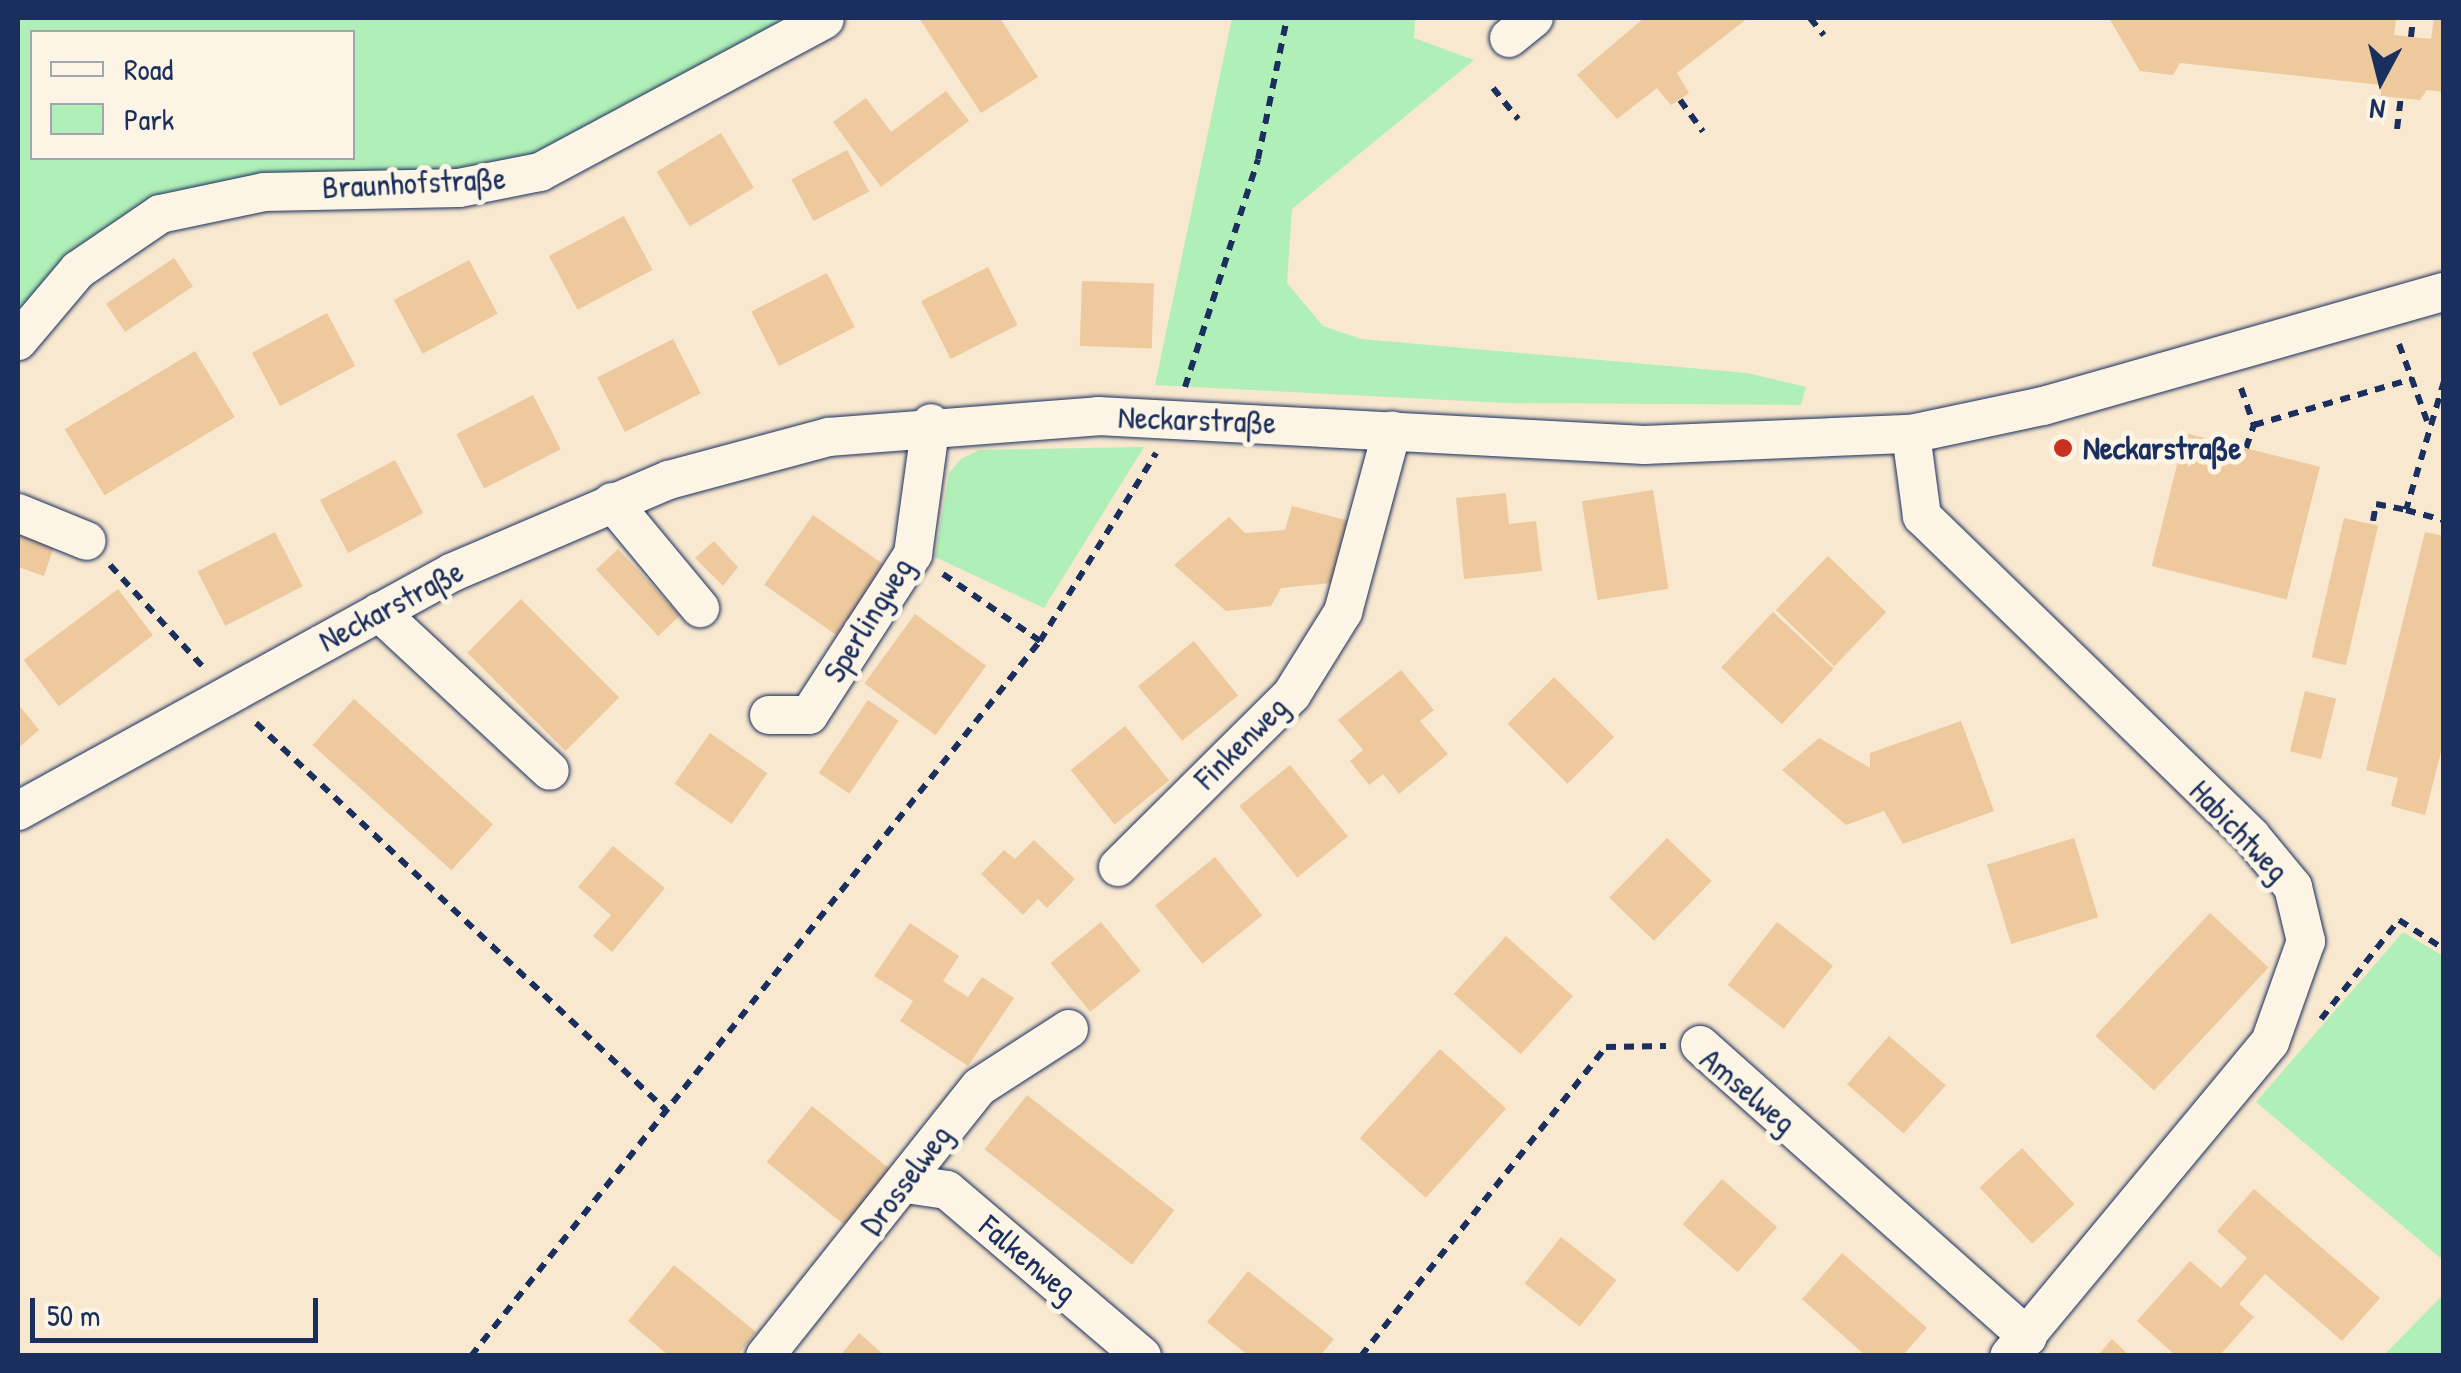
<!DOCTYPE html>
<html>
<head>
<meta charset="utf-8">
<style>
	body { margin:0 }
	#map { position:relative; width:2461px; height:1373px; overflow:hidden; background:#f8e8cf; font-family:"Patrick Hand",sans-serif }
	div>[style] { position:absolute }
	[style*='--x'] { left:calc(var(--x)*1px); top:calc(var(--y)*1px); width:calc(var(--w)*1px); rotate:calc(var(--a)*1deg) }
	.green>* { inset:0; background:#b0efb7 }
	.building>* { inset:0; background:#edc99d; transform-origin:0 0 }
	.path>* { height:6px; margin-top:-3px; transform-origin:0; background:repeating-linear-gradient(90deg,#1b2f5e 0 10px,transparent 0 18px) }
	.roads { filter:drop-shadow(0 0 2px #1b2f5e) drop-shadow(0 0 2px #1b2f5e) }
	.minor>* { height:38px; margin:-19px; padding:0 19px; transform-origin:19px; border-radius:19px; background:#fcf5e5 }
	.dots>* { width:28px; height:28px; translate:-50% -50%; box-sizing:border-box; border:5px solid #fcf5e5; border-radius:50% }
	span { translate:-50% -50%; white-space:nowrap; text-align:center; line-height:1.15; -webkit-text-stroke:10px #fcf5e5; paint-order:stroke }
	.street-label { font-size:32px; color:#1b2f5e }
	.poi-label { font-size:32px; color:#1b2f5e; font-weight:700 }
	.left { translate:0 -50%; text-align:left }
	.frame { position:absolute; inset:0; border:20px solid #1b2f5e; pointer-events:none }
	.legend { position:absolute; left:30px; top:30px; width:325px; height:130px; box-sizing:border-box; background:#fcf5e5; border:2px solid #a2a6af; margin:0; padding:12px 18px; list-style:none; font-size:30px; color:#1b2f5e }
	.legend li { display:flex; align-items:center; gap:20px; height:50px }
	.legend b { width:50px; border:2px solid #a2a6af }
	.north { position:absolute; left:2331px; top:30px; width:100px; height:100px; -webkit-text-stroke:8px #fcf5e5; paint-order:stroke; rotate:187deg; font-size:28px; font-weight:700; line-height:40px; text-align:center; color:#1b2f5e }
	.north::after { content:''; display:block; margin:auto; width:35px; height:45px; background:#1b2f5e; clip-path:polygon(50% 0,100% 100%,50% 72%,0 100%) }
	.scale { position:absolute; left:30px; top:1298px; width:288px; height:45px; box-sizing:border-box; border:5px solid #1b2f5e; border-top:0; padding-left:12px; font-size:30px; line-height:35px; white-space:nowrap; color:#1b2f5e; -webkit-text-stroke:8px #fcf5e5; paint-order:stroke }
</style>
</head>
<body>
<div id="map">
	<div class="green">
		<div style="clip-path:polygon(evenodd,18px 18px,799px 18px,504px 171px,208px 190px,18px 313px,18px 18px,32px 32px,352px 32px,352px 158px,32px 158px,32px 32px)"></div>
		<div style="clip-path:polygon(1232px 18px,1415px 18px,1414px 38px,1474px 60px,1292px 209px,1287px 283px,1323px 326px,1361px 339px,1747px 373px,1806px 387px,1801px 405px,1506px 403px,1155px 385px)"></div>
		<div style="clip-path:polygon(1144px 447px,1044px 608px,935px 557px,949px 473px,961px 459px,979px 450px)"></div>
		<div style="clip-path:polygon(2403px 932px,2443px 956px,2443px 1260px,2256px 1102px)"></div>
		<div style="clip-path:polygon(2443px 1295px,2443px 1355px,2384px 1355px)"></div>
	</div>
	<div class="building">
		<div style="clip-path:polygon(919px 18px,1000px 18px,1038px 77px,981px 113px)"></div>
		<div style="clip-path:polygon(1644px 18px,1748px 18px,1677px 73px,1689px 93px,1671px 105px,1657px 88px,1617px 119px,1577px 75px)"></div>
		<div style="clip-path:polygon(2109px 18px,2396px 18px,2394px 35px,2431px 39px,2434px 18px,2444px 19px,2444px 92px,2427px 90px,2420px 100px,2381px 96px,2381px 85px,2180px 63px,2173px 75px,2140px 71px)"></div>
		<div style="clip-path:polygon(946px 91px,969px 121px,881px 187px,833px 122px,866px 98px,891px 132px)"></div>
		<div style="left:721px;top:133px;width:64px;height:75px;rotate:59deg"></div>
		<div style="left:847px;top:150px;width:47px;height:63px;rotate:62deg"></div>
		<div style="left:624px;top:216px;width:61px;height:85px;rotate:62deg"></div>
		<div style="left:174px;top:258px;width:34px;height:82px;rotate:56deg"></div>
		<div style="left:469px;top:260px;width:61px;height:85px;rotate:62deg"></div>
		<div style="left:988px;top:267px;width:65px;height:75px;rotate:63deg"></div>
		<div style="left:827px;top:273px;width:61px;height:85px;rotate:63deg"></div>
		<div style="left:1082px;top:281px;width:72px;height:65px;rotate:2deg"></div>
		<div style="left:327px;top:313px;width:60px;height:85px;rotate:62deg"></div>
		<div style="left:673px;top:339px;width:61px;height:85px;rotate:63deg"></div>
		<div style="left:195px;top:351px;width:77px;height:152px;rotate:59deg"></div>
		<div style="left:533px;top:395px;width:61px;height:86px;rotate:63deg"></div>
		<div style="left:2185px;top:433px;width:139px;height:137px;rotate:14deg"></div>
		<div style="left:395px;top:460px;width:60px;height:85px;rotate:62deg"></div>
		<div style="left:1653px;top:490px;width:100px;height:72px;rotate:81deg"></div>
		<div style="clip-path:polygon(1506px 493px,1509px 524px,1536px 521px,1542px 571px,1464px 579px,1456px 498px)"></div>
		<div style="clip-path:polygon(1292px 506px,1353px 522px,1341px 582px,1281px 588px,1271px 606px,1226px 611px,1174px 565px,1229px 517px,1245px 533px,1285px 530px)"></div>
		<div style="left:813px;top:515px;width:88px;height:85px;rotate:35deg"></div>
		<div style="left:2344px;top:518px;width:35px;height:143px;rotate:13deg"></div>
		<div style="clip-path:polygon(18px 531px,55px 543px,44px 576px,18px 567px)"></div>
		<div style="left:275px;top:532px;width:61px;height:87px;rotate:63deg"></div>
		<div style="clip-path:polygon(2425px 532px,2444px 536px,2444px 740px,2425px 815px,2391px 806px,2398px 778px,2366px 770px)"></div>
		<div style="clip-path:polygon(714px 541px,738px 567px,723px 586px,695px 558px)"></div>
		<div style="left:618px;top:549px;width:91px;height:30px;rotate:47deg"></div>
		<div style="left:1828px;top:556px;width:81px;height:75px;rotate:44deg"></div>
		<div style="left:118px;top:589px;width:58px;height:118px;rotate:53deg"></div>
		<div style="left:521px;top:599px;width:139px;height:76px;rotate:45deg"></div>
		<div style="left:1773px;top:612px;width:83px;height:76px;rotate:43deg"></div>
		<div style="left:915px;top:614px;width:88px;height:86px;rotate:36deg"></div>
		<div style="left:1194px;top:641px;width:70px;height:72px;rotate:51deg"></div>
		<div style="clip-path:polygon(1401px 670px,1434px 710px,1420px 721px,1448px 754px,1399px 794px,1383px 774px,1369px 785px,1350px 761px,1363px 750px,1338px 720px)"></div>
		<div style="left:1554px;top:677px;width:85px;height:66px;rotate:45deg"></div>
		<div style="left:2305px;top:691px;width:32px;height:62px;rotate:14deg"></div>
		<div style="left:354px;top:699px;width:187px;height:62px;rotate:42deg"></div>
		<div style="left:868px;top:700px;width:37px;height:88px;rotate:34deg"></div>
		<div style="clip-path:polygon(18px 704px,39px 730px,18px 748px)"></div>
		<div style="clip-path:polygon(1961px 721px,1994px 811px,1903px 844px,1884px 811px,1846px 825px,1782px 770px,1819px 738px,1870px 768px,1870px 753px)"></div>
		<div style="left:1125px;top:726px;width:70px;height:70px;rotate:51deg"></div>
		<div style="left:710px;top:733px;width:70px;height:62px;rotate:35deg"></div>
		<div style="left:1290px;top:765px;width:92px;height:65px;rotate:51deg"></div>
		<div style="left:1667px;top:838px;width:62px;height:83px;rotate:44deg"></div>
		<div style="left:2074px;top:838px;width:83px;height:91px;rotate:73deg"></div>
		<div style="clip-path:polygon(1034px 840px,1075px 879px,1047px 908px,1038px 899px,1023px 915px,981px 874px,1004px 850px,1015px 859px)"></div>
		<div style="clip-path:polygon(613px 846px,665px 888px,612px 952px,593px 936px,611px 915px,578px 887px)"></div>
		<div style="left:1215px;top:857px;width:75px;height:77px;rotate:51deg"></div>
		<div style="left:2210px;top:913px;width:80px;height:168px;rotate:43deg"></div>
		<div style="left:1101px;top:922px;width:63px;height:65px;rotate:51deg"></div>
		<div style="left:1777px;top:922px;width:71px;height:80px;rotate:38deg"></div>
		<div style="clip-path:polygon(910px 923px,959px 956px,943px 981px,968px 997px,982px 977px,1014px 998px,968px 1066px,900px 1021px,913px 1001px,874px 976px)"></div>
		<div style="left:1506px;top:936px;width:90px;height:78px;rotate:42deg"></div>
		<div style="left:1889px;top:1036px;width:75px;height:64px;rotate:41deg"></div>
		<div style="left:1440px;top:1049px;width:89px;height:120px;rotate:42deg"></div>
		<div style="left:1027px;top:1095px;width:187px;height:69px;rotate:38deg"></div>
		<div style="left:812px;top:1106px;width:105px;height:72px;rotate:39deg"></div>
		<div style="left:2022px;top:1148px;width:77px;height:58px;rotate:47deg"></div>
		<div style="left:1722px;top:1179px;width:73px;height:60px;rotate:41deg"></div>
		<div style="clip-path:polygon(2254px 1189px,2380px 1298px,2342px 1341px,2265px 1274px,2239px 1304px,2254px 1317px,2219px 1356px,2176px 1356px,2137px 1321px,2190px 1261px,2221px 1288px,2247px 1258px,2217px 1231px)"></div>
		<div style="left:1561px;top:1237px;width:70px;height:59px;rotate:38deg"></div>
		<div style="clip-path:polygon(1842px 1253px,1927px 1328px,1902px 1356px,1866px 1356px,1802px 1299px)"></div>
		<div style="clip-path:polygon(674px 1265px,756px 1332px,737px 1356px,669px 1356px,628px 1321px)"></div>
		<div style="clip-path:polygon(1248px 1271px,1334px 1339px,1320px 1356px,1249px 1356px,1207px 1322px)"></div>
		<div style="clip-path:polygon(859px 1333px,885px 1356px,840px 1356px)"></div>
		<div style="clip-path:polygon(2112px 1339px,2130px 1356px,2097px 1356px)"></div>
	</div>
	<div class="path">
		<div style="--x:1810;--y:18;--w:22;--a:51"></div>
		<div style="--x:2411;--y:37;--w:19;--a:-84"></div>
		<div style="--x:1493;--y:88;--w:40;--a:51"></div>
		<div style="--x:1680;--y:100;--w:39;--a:54"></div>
		<div style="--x:2397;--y:129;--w:31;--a:-83"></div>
		<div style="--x:2399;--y:344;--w:82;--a:70"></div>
		<div style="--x:2444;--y:381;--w:134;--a:106.4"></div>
		<div style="--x:2406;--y:510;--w:39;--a:15"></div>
		<div style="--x:1185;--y:387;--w:239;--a:-72.2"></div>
		<div style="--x:1258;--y:159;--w:144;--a:-78.4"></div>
		<div style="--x:2241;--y:388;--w:39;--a:71"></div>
		<div style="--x:2254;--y:425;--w:165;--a:-16.2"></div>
		<div style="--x:2246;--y:448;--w:24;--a:-71"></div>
		<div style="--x:2373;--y:521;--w:17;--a:-80"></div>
		<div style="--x:2376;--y:504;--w:31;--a:11"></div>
		<div style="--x:110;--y:565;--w:138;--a:47.6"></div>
		<div style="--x:943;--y:574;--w:118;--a:34.6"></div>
		<div style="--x:256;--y:723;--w:564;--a:43.35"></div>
		<div style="--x:2321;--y:1019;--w:126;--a:-51.8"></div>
		<div style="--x:2399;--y:920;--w:54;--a:32.8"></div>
		<div style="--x:471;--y:1356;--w:914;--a:-51.49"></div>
		<div style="--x:1040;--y:641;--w:221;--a:-58.3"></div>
		<div style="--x:1361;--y:1356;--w:394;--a:-51.6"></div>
		<div style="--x:1606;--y:1047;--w:60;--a:-1"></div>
	</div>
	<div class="roads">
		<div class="minor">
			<div style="--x:1509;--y:38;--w:32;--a:-39"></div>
			<div style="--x:18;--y:341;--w:93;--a:-49.8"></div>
			<div style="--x:78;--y:270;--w:99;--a:-34.3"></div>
			<div style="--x:160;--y:214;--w:106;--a:-11.9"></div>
			<div style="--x:264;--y:192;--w:195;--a:-1.2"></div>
			<div style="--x:459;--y:188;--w:83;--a:-11.2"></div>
			<div style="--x:540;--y:172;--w:323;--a:-28.2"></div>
			<div style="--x:1911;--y:434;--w:83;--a:82.4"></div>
			<div style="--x:1922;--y:516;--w:459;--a:44.2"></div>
			<div style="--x:2251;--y:836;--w:66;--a:50.5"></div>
			<div style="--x:2293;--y:887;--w:56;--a:76.5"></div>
			<div style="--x:2306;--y:941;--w:107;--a:109.6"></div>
			<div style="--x:2270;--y:1042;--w:408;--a:129.7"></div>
			<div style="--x:612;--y:502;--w:138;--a:50.3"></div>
			<div style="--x:18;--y:513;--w:74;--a:22.1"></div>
			<div style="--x:379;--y:612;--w:233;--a:42.9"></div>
			<div style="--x:769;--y:715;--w:40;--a:0"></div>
			<div style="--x:809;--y:715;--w:192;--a:-57.1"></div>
			<div style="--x:913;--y:554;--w:132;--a:-82.2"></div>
			<div style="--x:18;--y:811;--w:496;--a:-28.8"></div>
			<div style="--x:453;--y:572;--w:235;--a:-23.1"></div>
			<div style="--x:669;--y:480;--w:165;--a:-15.1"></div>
			<div style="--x:828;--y:437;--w:271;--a:-4.4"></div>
			<div style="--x:1098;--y:416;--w:547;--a:3.04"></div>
			<div style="--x:1644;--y:445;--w:267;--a:-2.4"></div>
			<div style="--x:1911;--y:434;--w:135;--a:-12"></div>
			<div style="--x:2043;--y:406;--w:417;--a:-15.9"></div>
			<div style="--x:1118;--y:867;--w:245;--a:-44.8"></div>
			<div style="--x:1292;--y:694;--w:97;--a:-58.1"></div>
			<div style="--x:1343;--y:612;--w:188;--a:-74.9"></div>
			<div style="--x:1700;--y:1045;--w:439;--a:41.7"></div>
			<div style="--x:906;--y:1184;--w:41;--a:8.3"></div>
			<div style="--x:947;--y:1190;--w:256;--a:40.4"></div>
			<div style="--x:765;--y:1356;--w:344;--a:-51.5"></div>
			<div style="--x:979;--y:1087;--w:107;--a:-32.8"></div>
		</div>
	</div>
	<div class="dots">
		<div style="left:2063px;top:448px;background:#c8321e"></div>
	</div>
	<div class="street-label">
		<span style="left:414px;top:183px;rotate:-3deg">Braunhofstraße</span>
		<span style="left:1197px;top:420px;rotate:2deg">Neckarstraße</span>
		<span style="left:391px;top:606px;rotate:-28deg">Neckarstraße</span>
		<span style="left:868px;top:620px;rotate:-58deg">Sperlingweg</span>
		<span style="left:1241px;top:743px;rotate:-45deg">Finkenweg</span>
		<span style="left:2239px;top:831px;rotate:46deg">Habichtweg</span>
		<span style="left:1748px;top:1091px;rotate:40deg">Amselweg</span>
		<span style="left:906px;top:1180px;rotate:-53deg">Drosselweg</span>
		<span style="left:1028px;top:1259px;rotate:40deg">Falkenweg</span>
	</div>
	<div class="poi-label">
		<span class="left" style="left:2083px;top:448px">Neckarstraße</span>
	</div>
	<div class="frame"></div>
	<ul class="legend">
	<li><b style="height:12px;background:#fcf5e5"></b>Road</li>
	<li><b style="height:28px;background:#b0efb7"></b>Park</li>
	</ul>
	<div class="north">N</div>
	<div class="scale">50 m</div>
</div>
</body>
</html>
